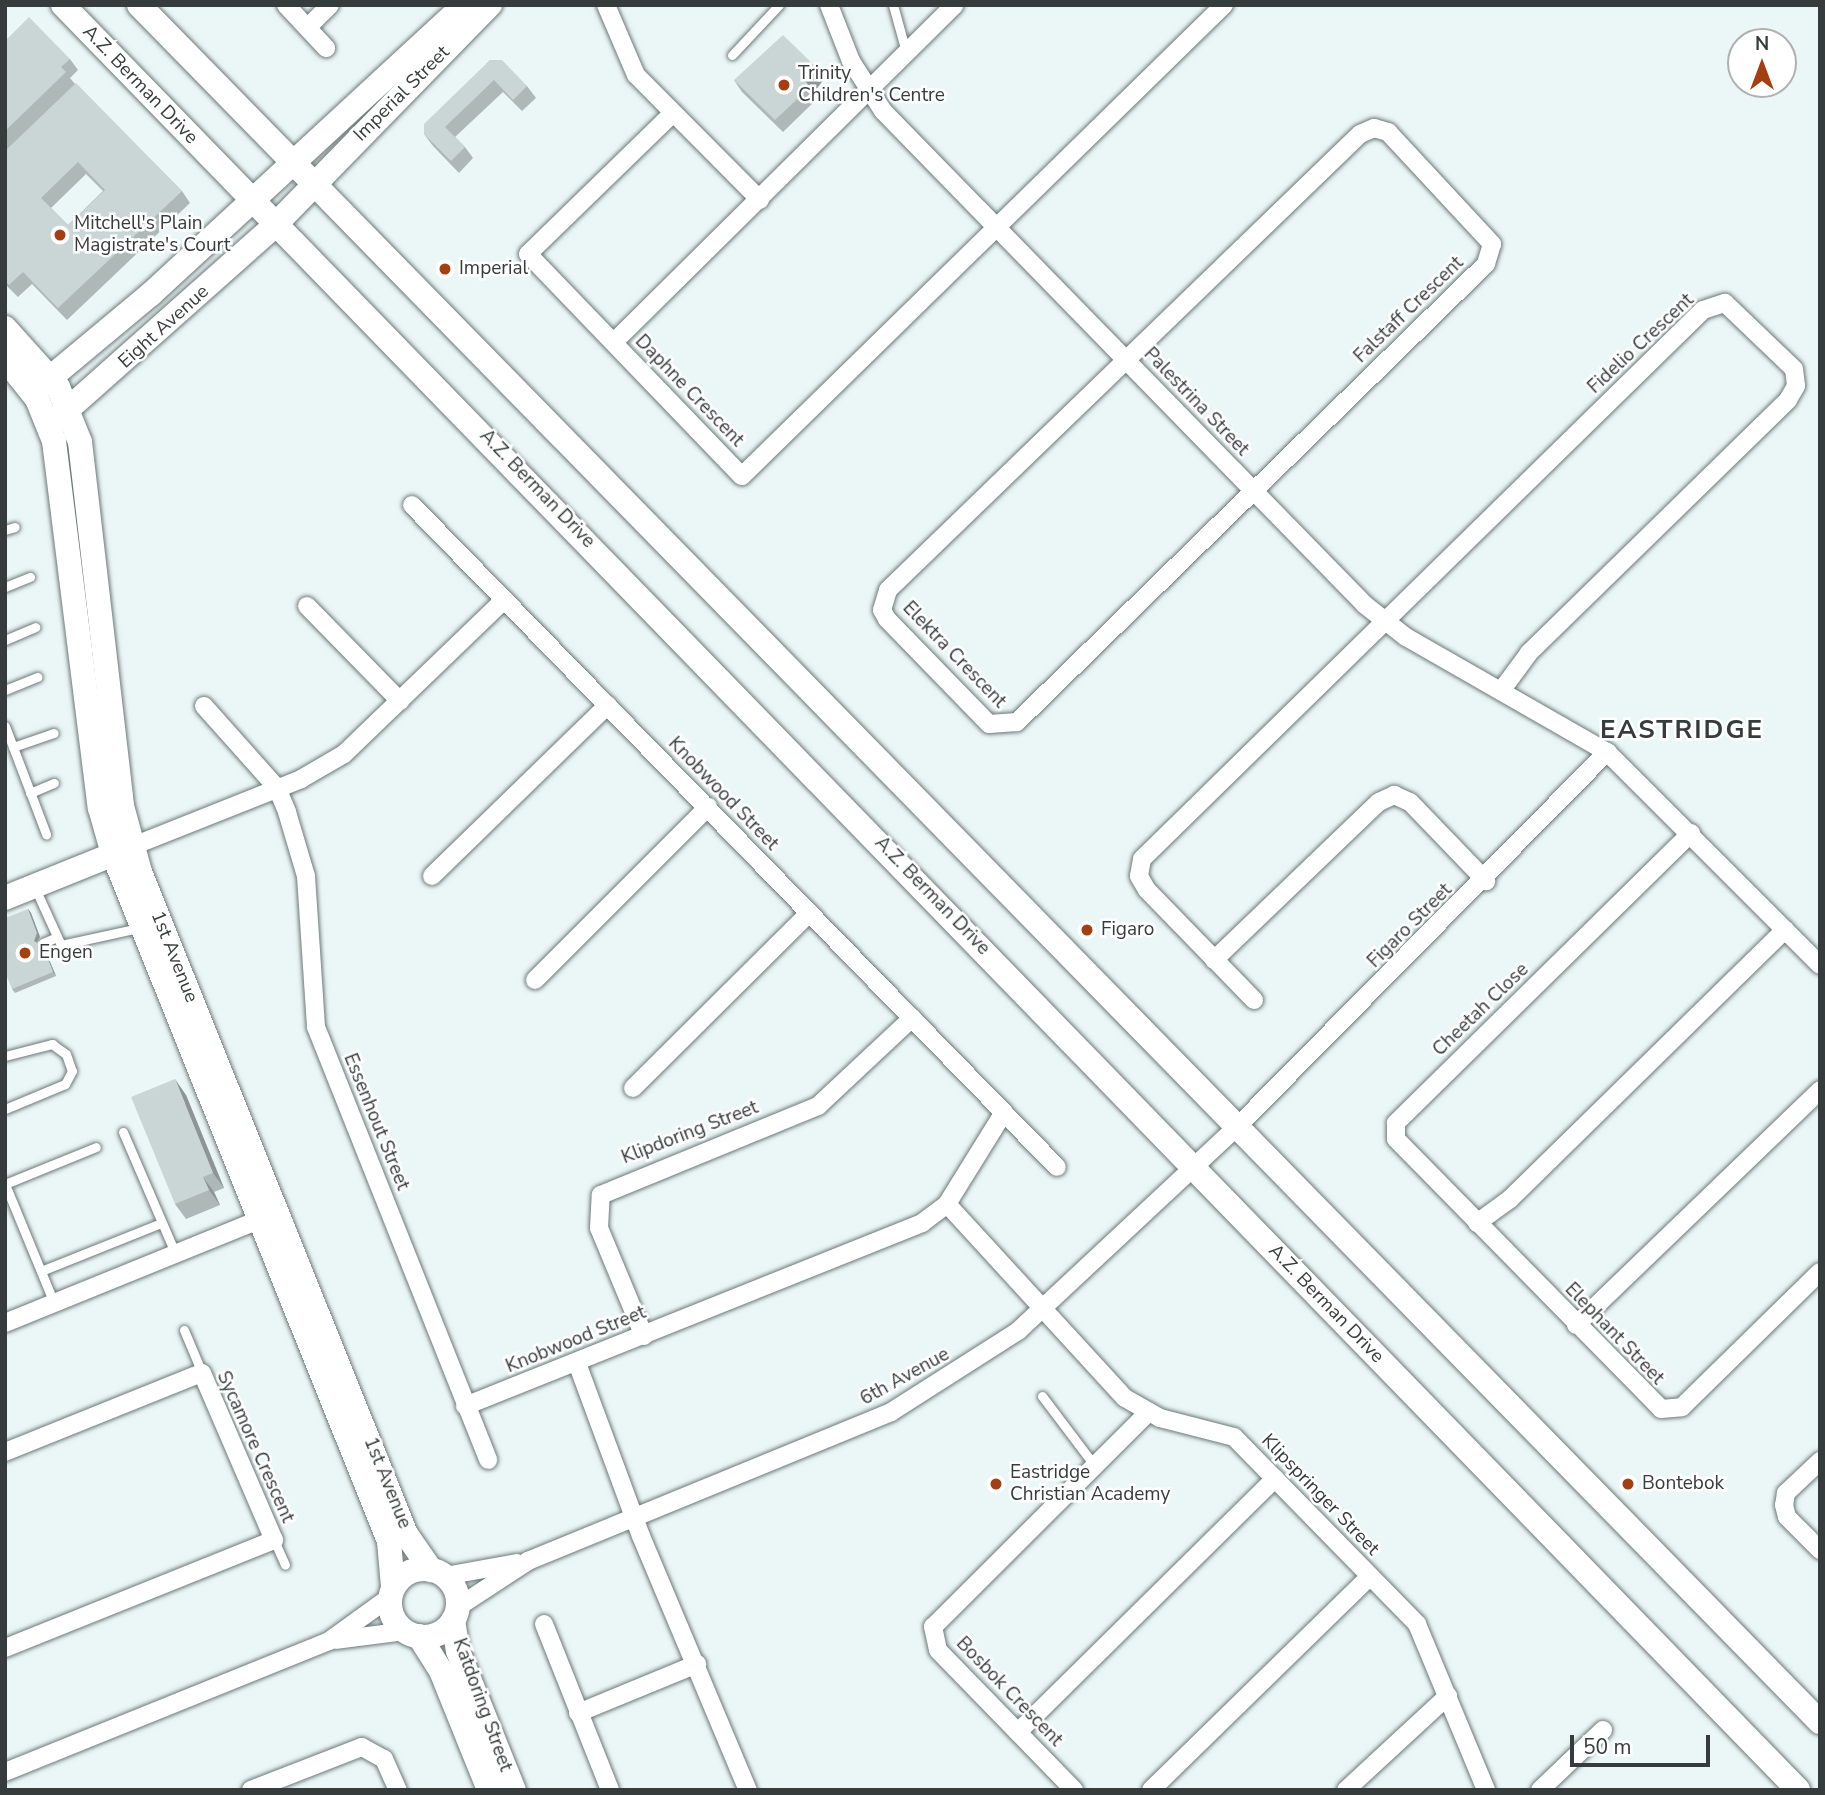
<!DOCTYPE html>
<html>
<head>
<meta charset="utf-8">
<style>
	body { margin:0 }
	#map { position:relative; width:1825px; height:1795px; overflow:hidden; background:#eaf7f6; font-family:"Nunito Sans",sans-serif }
	div>[style] { position:absolute }
	[style*='--x'] { left:calc(var(--x)*1px); top:calc(var(--y)*1px); width:calc(var(--w)*1px); rotate:calc(var(--a)*1deg) }
	.roads { filter:drop-shadow(0 0 2px #6c7877) drop-shadow(0 0 2px #6c7877) }
	.lane>* { height:9px; margin:-4.5px; padding:0 4.5px; transform-origin:4.5px; border-radius:4.5px; background:#fff }
	.street>* { height:18px; margin:-9px; padding:0 9px; transform-origin:9px; border-radius:9px; background:#fff }
	.secondary>* { height:24px; margin:-12px; padding:0 12px; transform-origin:12px; border-radius:12px; background:#fff }
	.secondary>.ring { margin:-12px; padding:0; box-sizing:content-box; background:none; border:24px solid #fff; border-radius:50% }
	.wall>* { inset:0; background:#aeb8b7 }
	.shaded-wall>* { inset:0; background:#8d9695 }
	.building>* { inset:0; background:#cad6d5 }
	.dots>* { width:19px; height:19px; translate:-50% -50%; box-sizing:border-box; border:4px solid #fff; border-radius:50% }
	span { translate:-50% -50%; white-space:nowrap; text-align:center; line-height:1.15; -webkit-text-stroke:5px #fff; paint-order:stroke }
	.poi-label { font-size:19px; color:#363b3b }
	.left { translate:0 -50%; text-align:left }
	.street-label { font-size:19px; color:#363b3b }
	.district-label { font-size:26px; color:#363b3b; font-weight:700; letter-spacing:2px }
	.frame { position:absolute; inset:0; border:7px solid #363b3b; pointer-events:none }
	.north { position:absolute; left:1727px; top:28px; width:70px; height:70px; box-sizing:border-box; background:#fff; border:2px solid #afb1b1; border-radius:50%; rotate:0deg; font-size:19px; font-weight:700; line-height:28px; text-align:center; color:#363b3b }
	.north::after { content:''; display:block; margin:auto; width:24px; height:32px; background:#a43f11; clip-path:polygon(50% 0,100% 100%,50% 72%,0 100%) }
	.scale { position:absolute; left:1570px; top:1735px; width:140px; height:32px; box-sizing:border-box; border:4px solid #363b3b; border-top:0; padding-left:9px; font-size:21px; line-height:24px; white-space:nowrap; color:#363b3b; -webkit-text-stroke:5px #fff; paint-order:stroke }
</style>
</head>
<body>
<div id="map">
	<div class="roads">
		<div class="lane">
			<div style="--x:893;--y:5;--w:49;--a:74.5"></div>
			<div style="--x:732;--y:55;--w:69;--a:-46.8"></div>
			<div style="--x:5;--y:530;--w:10;--a:-17"></div>
			<div style="--x:5;--y:587;--w:27;--a:-22"></div>
			<div style="--x:5;--y:640;--w:33;--a:-23"></div>
			<div style="--x:5;--y:690;--w:35;--a:-22"></div>
			<div style="--x:5;--y:726;--w:116;--a:69.2"></div>
			<div style="--x:13;--y:747;--w:43;--a:-18.9"></div>
			<div style="--x:30;--y:793;--w:26;--a:-23"></div>
			<div style="--x:35;--y:888;--w:63;--a:65.5"></div>
			<div style="--x:61;--y:945;--w:80;--a:-12.3"></div>
			<div style="--x:43;--y:943;--w:13;--a:-23"></div>
			<div style="--x:5;--y:1056;--w:49;--a:-14.3"></div>
			<div style="--x:52;--y:1044;--w:17;--a:36"></div>
			<div style="--x:66;--y:1054;--w:18;--a:71"></div>
			<div style="--x:72;--y:1071;--w:15;--a:118"></div>
			<div style="--x:65;--y:1084;--w:65;--a:157.4"></div>
			<div style="--x:123;--y:1132;--w:134;--a:66.7"></div>
			<div style="--x:41;--y:1271;--w:129;--a:-21.8"></div>
			<div style="--x:54;--y:1303;--w:129;--a:-112.4"></div>
			<div style="--x:5;--y:1184;--w:98;--a:-22.1"></div>
			<div style="--x:184;--y:1330;--w:47;--a:67.3"></div>
			<div style="--x:1042;--y:1396;--w:88;--a:52.9"></div>
			<div style="--x:274;--y:1540;--w:27;--a:66"></div>
		</div>
		<div class="street">
			<div style="--x:286;--y:5;--w:59;--a:47.1"></div>
			<div style="--x:606;--y:5;--w:76;--a:66.8"></div>
			<div style="--x:636;--y:75;--w:176;--a:45.2"></div>
			<div style="--x:829;--y:5;--w:60;--a:68.6"></div>
			<div style="--x:851;--y:61;--w:59;--a:57.4"></div>
			<div style="--x:883;--y:111;--w:690;--a:45.7"></div>
			<div style="--x:1365;--y:605;--w:52;--a:38"></div>
			<div style="--x:1406;--y:637;--w:232;--a:29.8"></div>
			<div style="--x:1607;--y:752;--w:301;--a:45"></div>
			<div style="--x:308;--y:27;--w:31;--a:-45"></div>
			<div style="--x:673;--y:113;--w:202;--a:135.8"></div>
			<div style="--x:528;--y:254;--w:308;--a:46.1"></div>
			<div style="--x:742;--y:476;--w:674;--a:-44.34"></div>
			<div style="--x:1374;--y:128;--w:15;--a:16"></div>
			<div style="--x:1388;--y:132;--w:153;--a:47.1"></div>
			<div style="--x:1492;--y:244;--w:21;--a:107"></div>
			<div style="--x:1486;--y:264;--w:656;--a:135.68"></div>
			<div style="--x:1017;--y:722;--w:28;--a:176"></div>
			<div style="--x:989;--y:724;--w:146;--a:-134.2"></div>
			<div style="--x:887;--y:619;--w:10;--a:-119"></div>
			<div style="--x:882;--y:610;--w:21;--a:-73"></div>
			<div style="--x:888;--y:590;--w:656;--a:-44.01"></div>
			<div style="--x:1360;--y:134;--w:15;--a:-23"></div>
			<div style="--x:614;--y:342;--w:479;--a:-44.7"></div>
			<div style="--x:412;--y:505;--w:924;--a:45.75"></div>
			<div style="--x:307;--y:606;--w:133;--a:45.6"></div>
			<div style="--x:204;--y:706;--w:110;--a:48.3"></div>
			<div style="--x:277;--y:788;--w:26;--a:67"></div>
			<div style="--x:287;--y:812;--w:67;--a:73.5"></div>
			<div style="--x:306;--y:876;--w:151;--a:86.2"></div>
			<div style="--x:316;--y:1027;--w:466;--a:68.3"></div>
			<div style="--x:1691;--y:833;--w:414;--a:135.5"></div>
			<div style="--x:1396;--y:1123;--w:16;--a:90"></div>
			<div style="--x:1396;--y:1139;--w:378;--a:45.5"></div>
			<div style="--x:1661;--y:1409;--w:21;--a:-5"></div>
			<div style="--x:1682;--y:1407;--w:193;--a:-44.4"></div>
			<div style="--x:133;--y:846;--w:181;--a:-21.7"></div>
			<div style="--x:301;--y:779;--w:50;--a:-30.2"></div>
			<div style="--x:344;--y:754;--w:222;--a:-43.9"></div>
			<div style="--x:432;--y:876;--w:245;--a:-44.2"></div>
			<div style="--x:1214;--y:960;--w:228;--a:-43.8"></div>
			<div style="--x:1379;--y:802;--w:17;--a:-25"></div>
			<div style="--x:1394;--y:795;--w:17;--a:24"></div>
			<div style="--x:1410;--y:802;--w:110;--a:46.1"></div>
			<div style="--x:535;--y:980;--w:245;--a:-45"></div>
			<div style="--x:1254;--y:1000;--w:153;--a:-134.2"></div>
			<div style="--x:1147;--y:890;--w:16;--a:-120"></div>
			<div style="--x:1139;--y:876;--w:17;--a:-80"></div>
			<div style="--x:1142;--y:859;--w:785;--a:-44.38"></div>
			<div style="--x:1703;--y:310;--w:23;--a:-18"></div>
			<div style="--x:1725;--y:303;--w:95;--a:43.7"></div>
			<div style="--x:1794;--y:369;--w:17;--a:83"></div>
			<div style="--x:1796;--y:386;--w:16;--a:120"></div>
			<div style="--x:1788;--y:400;--w:362;--a:135.7"></div>
			<div style="--x:1529;--y:653;--w:47;--a:126.4"></div>
			<div style="--x:633;--y:1088;--w:248;--a:-44.8"></div>
			<div style="--x:947;--y:1204;--w:263;--a:47.5"></div>
			<div style="--x:1125;--y:1398;--w:40;--a:29.7"></div>
			<div style="--x:1160;--y:1418;--w:76;--a:14.4"></div>
			<div style="--x:1234;--y:1437;--w:262;--a:45.6"></div>
			<div style="--x:1417;--y:1624;--w:180;--a:67.4"></div>
			<div style="--x:1477;--y:1223;--w:41;--a:-36"></div>
			<div style="--x:1510;--y:1199;--w:385;--a:-44.4"></div>
			<div style="--x:5;--y:1323;--w:287;--a:-22.1"></div>
			<div style="--x:1576;--y:1325;--w:339;--a:-43.9"></div>
			<div style="--x:644;--y:1336;--w:117;--a:-112.6"></div>
			<div style="--x:599;--y:1228;--w:33;--a:-87"></div>
			<div style="--x:601;--y:1195;--w:235;--a:-22.3"></div>
			<div style="--x:818;--y:1106;--w:129;--a:-43.1"></div>
			<div style="--x:577;--y:1363;--w:184;--a:69.7"></div>
			<div style="--x:641;--y:1536;--w:276;--a:67.2"></div>
			<div style="--x:465;--y:1406;--w:492;--a:-21.8"></div>
			<div style="--x:922;--y:1223;--w:31;--a:-37"></div>
			<div style="--x:947;--y:1204;--w:108;--a:-58.2"></div>
			<div style="--x:5;--y:1452;--w:212;--a:-21.9"></div>
			<div style="--x:202;--y:1373;--w:182;--a:66.7"></div>
			<div style="--x:274;--y:1540;--w:290;--a:158.1"></div>
			<div style="--x:1820;--y:1461;--w:47;--a:136.7"></div>
			<div style="--x:1786;--y:1493;--w:12;--a:99"></div>
			<div style="--x:1784;--y:1505;--w:12;--a:76"></div>
			<div style="--x:1787;--y:1517;--w:47;--a:45"></div>
			<div style="--x:445;--y:1576;--w:73;--a:-10.2"></div>
			<div style="--x:458;--y:1607;--w:84;--a:-33.3"></div>
			<div style="--x:528;--y:1561;--w:392;--a:-22.3"></div>
			<div style="--x:891;--y:1412;--w:151;--a:-32.5"></div>
			<div style="--x:1018;--y:1331;--w:299;--a:-43"></div>
			<div style="--x:1237;--y:1127;--w:527;--a:-45.38"></div>
			<div style="--x:544;--y:1624;--w:179;--a:68.3"></div>
			<div style="--x:336;--y:1640;--w:70;--a:-7.4"></div>
			<div style="--x:578;--y:1713;--w:129;--a:-22.4"></div>
			<div style="--x:1018;--y:1732;--w:361;--a:-44.6"></div>
			<div style="--x:5;--y:1772;--w:349;--a:-22"></div>
			<div style="--x:329;--y:1641;--w:75;--a:-35.8"></div>
			<div style="--x:251;--y:1790;--w:119;--a:-21.2"></div>
			<div style="--x:362;--y:1747;--w:25;--a:29"></div>
			<div style="--x:384;--y:1759;--w:34;--a:66"></div>
			<div style="--x:1074;--y:1790;--w:195;--a:-134.2"></div>
			<div style="--x:938;--y:1650;--w:24;--a:-102"></div>
			<div style="--x:933;--y:1627;--w:305;--a:-44.9"></div>
			<div style="--x:1151;--y:1790;--w:306;--a:-44.3"></div>
			<div style="--x:1346;--y:1790;--w:139;--a:-42.7"></div>
			<div style="--x:1540;--y:1790;--w:87;--a:-43.6"></div>
		</div>
		<div class="secondary">
			<div style="--x:63;--y:5;--w:2489;--a:45.81"></div>
			<div style="--x:139;--y:5;--w:2403;--a:45.61"></div>
			<div style="--x:5;--y:328;--w:79;--a:48.1"></div>
			<div style="--x:58;--y:387;--w:59;--a:68.2"></div>
			<div style="--x:80;--y:442;--w:366;--a:83.4"></div>
			<div style="--x:122;--y:806;--w:68;--a:74.7"></div>
			<div style="--x:140;--y:872;--w:713;--a:68.11"></div>
			<div style="--x:406;--y:1534;--w:44;--a:55.2"></div>
			<div style="--x:5;--y:359;--w:51;--a:51.3"></div>
			<div style="--x:37;--y:399;--w:45;--a:68"></div>
			<div style="--x:54;--y:441;--w:370;--a:82.9"></div>
			<div style="--x:100;--y:808;--w:48;--a:74.2"></div>
			<div style="--x:113;--y:854;--w:740;--a:68.11"></div>
			<div style="--x:389;--y:1541;--w:46;--a:85"></div>
			<div style="--x:38;--y:388;--w:147;--a:-39.8"></div>
			<div style="--x:151;--y:294;--w:426;--a:-42.7"></div>
			<div style="--x:58;--y:418;--w:290;--a:-41.6"></div>
			<div style="--x:275;--y:225;--w:308;--a:-45.7"></div>
			<div style="--x:5;--y:898;--w:134;--a:-22"></div>
			<div class="ring" style="left:390px;top:1569px;width:44px;height:44px"></div>
			<div style="--x:453;--y:1620;--w:31;--a:81"></div>
			<div style="--x:458;--y:1651;--w:150;--a:68.1"></div>
			<div style="--x:419;--y:1636;--w:41;--a:57.8"></div>
			<div style="--x:441;--y:1671;--w:128;--a:68"></div>
		</div>
	</div>
	<div class="wall">
		<div style="clip-path:polygon(evenodd,5px 39px,70px 59px,78px 70px,70px 78px,75px 84px,182px 191px,190px 203px,67px 320px,32px 284px,18px 297px,5px 284px,5px 39px,86px 174px,103px 191px,68px 225px,51px 208px,86px 174px)"></div>
		<div style="clip-path:polygon(490px 60px,527px 86px,536px 98px,522px 111px,503px 92px,455px 137px,465px 147px,473px 158px,459px 173px,433px 146px,424px 134px)"></div>
		<div style="clip-path:polygon(824px 79px,814px 92px,818px 98px,783px 132px,742px 92px,734px 80px)"></div>
		<div style="clip-path:polygon(28px 909px,31px 913px,40px 937px,37px 943px,43px 946px,45px 950px,56px 976px,15px 993px,12px 989px)"></div>
		<div style="clip-path:polygon(186px 1095px,224px 1188px,214px 1192px,220px 1205px,186px 1219px,175px 1204px)"></div>
	</div>
	<div class="shaded-wall">
		<div style="clip-path:polygon(816px 67px,824px 79px,814px 92px,805px 81px)"></div>
		<div style="clip-path:polygon(28px 909px,31px 913px,40px 937px,36px 945px,34px 941px)"></div>
		<div style="clip-path:polygon(43px 946px,45px 950px,56px 976px,53px 972px)"></div>
		<div style="clip-path:polygon(175px 1079px,186px 1095px,224px 1188px,213px 1173px)"></div>
		<div style="clip-path:polygon(203px 1177px,214px 1192px,220px 1205px,209px 1190px)"></div>
	</div>
	<div class="building">
		<div style="clip-path:polygon(29px 17px,70px 59px,61px 67px,66px 72px,5px 131px,5px 39px,6px 40px)"></div>
		<div style="clip-path:polygon(783px 35px,816px 67px,805px 81px,810px 87px,775px 120px,734px 80px)"></div>
		<div style="clip-path:polygon(490px 60px,502px 60px,527px 86px,513px 100px,494px 80px,445px 127px,465px 147px,451px 161px,424px 134px,424px 124px)"></div>
		<div style="clip-path:polygon(evenodd,76px 83px,182px 191px,58px 308px,23px 272px,9px 285px,5px 281px,5px 151px,76px 83px,78px 162px,105px 190px,68px 225px,41px 198px,78px 162px)"></div>
		<div style="clip-path:polygon(28px 909px,37px 933px,34px 941px,43px 946px,53px 972px,12px 989px,5px 972px,5px 918px)"></div>
		<div style="clip-path:polygon(175px 1079px,213px 1173px,203px 1177px,209px 1190px,175px 1204px,131px 1097px)"></div>
	</div>
	<div class="dots">
		<div style="left:784px;top:85px;background:#a43f11"></div>
		<div style="left:60px;top:235px;background:#a43f11"></div>
		<div style="left:445px;top:269px;background:#a43f11"></div>
		<div style="left:1087px;top:930px;background:#a43f11"></div>
		<div style="left:25px;top:953px;background:#a43f11"></div>
		<div style="left:996px;top:1484px;background:#a43f11"></div>
		<div style="left:1628px;top:1484px;background:#a43f11"></div>
	</div>
	<div class="poi-label">
		<span class="left" style="left:798px;top:85px">Trinity<br>Children's Centre</span>
		<span class="left" style="left:74px;top:235px">Mitchell's Plain<br>Magistrate's Court</span>
		<span class="left" style="left:459px;top:269px">Imperial</span>
		<span class="left" style="left:1101px;top:930px">Figaro</span>
		<span class="left" style="left:39px;top:953px">Engen</span>
		<span class="left" style="left:1010px;top:1484px">Eastridge<br>Christian Academy</span>
		<span class="left" style="left:1642px;top:1484px">Bontebok</span>
	</div>
	<div class="street-label">
		<span style="left:140px;top:85px;rotate:46deg">A.Z. Berman Drive</span>
		<span style="left:402px;top:94px;rotate:-45deg">Imperial Street</span>
		<span style="left:1409px;top:310px;rotate:-44deg">Falstaff Crescent</span>
		<span style="left:164px;top:327px;rotate:-42deg">Eight Avenue</span>
		<span style="left:1641px;top:344px;rotate:-43deg">Fidelio Crescent</span>
		<span style="left:689px;top:391px;rotate:46deg">Daphne Crescent</span>
		<span style="left:1196px;top:402px;rotate:46deg">Palestrina Street</span>
		<span style="left:537px;top:489px;rotate:46deg">A.Z. Berman Drive</span>
		<span style="left:954px;top:655px;rotate:46deg">Elektra Crescent</span>
		<span style="left:723px;top:794px;rotate:46deg">Knobwood Street</span>
		<span style="left:932px;top:896px;rotate:46deg">A.Z. Berman Drive</span>
		<span style="left:1410px;top:926px;rotate:-45deg">Figaro Street</span>
		<span style="left:174px;top:957px;rotate:68deg">1st Avenue</span>
		<span style="left:1481px;top:1010px;rotate:-44deg">Cheetah Close</span>
		<span style="left:376px;top:1122px;rotate:68deg">Essenhout Street</span>
		<span style="left:690px;top:1133px;rotate:-21deg">Klipdoring Street</span>
		<span style="left:1326px;top:1304px;rotate:46deg">A.Z. Berman Drive</span>
		<span style="left:1614px;top:1334px;rotate:46deg">Elephant Street</span>
		<span style="left:576px;top:1340px;rotate:-22deg">Knobwood Street</span>
		<span style="left:905px;top:1377px;rotate:-29deg">6th Avenue</span>
		<span style="left:255px;top:1447px;rotate:66deg">Sycamore Crescent</span>
		<span style="left:387px;top:1483px;rotate:68deg">1st Avenue</span>
		<span style="left:1320px;top:1495px;rotate:46deg">Klipspringer Street</span>
		<span style="left:1009px;top:1692px;rotate:46deg">Bosbok Crescent</span>
		<span style="left:482px;top:1705px;rotate:70deg">Katdoring Street</span>
	</div>
	<div class="district-label">
		<span style="left:1682px;top:730px">EASTRIDGE</span>
	</div>
	<div class="frame"></div>
	<div class="north">N</div>
	<div class="scale">50 m</div>
</div>
</body>
</html>
